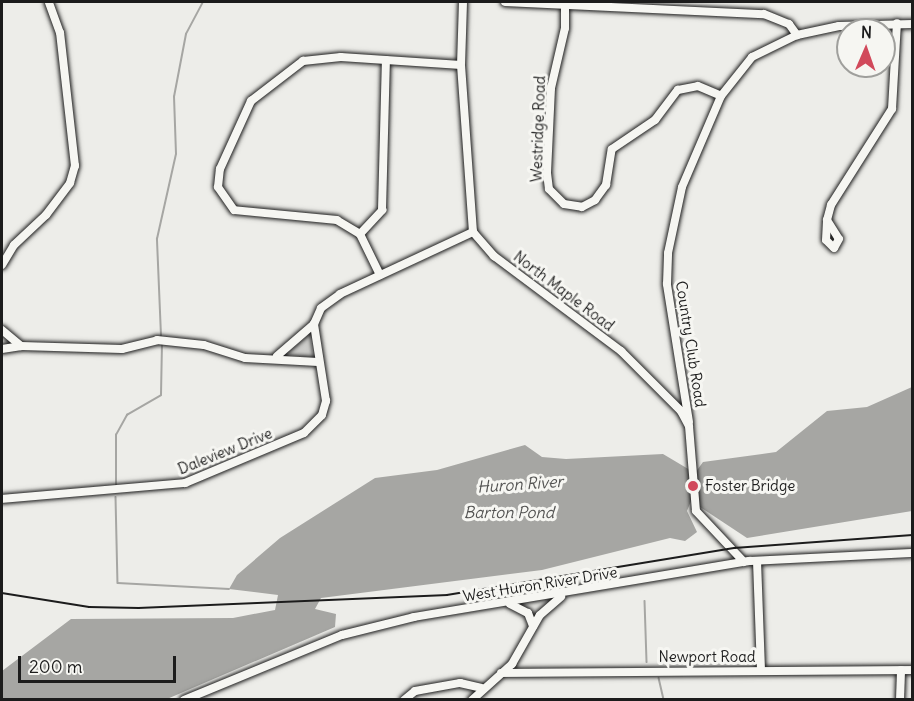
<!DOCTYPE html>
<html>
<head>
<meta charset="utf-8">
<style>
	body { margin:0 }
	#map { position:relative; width:914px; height:701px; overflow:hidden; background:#edede9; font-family:Delius,sans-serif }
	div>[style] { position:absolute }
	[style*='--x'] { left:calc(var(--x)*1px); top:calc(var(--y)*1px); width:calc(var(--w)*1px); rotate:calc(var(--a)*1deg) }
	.green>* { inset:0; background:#cececb }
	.water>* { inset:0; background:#a6a6a3 }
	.stream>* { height:1.5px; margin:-0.75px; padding:0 0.75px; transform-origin:0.75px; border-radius:0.75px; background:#a6a6a3 }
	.roads { filter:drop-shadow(0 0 2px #1c1c1c) drop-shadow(0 0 2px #1c1c1c) }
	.minor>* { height:8px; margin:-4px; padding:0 4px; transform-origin:4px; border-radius:4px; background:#f6f6f2 }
	.rail>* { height:1.5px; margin:-0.75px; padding:0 0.75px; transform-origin:0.75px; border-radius:0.75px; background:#1c1c1c }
	.dots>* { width:16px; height:16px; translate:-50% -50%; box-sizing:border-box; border:3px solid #f6f6f2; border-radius:50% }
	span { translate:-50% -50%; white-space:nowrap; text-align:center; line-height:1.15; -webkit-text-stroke:6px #f6f6f2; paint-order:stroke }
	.street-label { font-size:15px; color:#1c1c1c }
	.poi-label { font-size:15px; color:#1c1c1c }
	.left { translate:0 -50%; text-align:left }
	.water-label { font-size:16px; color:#535352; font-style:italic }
	.frame { position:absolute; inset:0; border:3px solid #1c1c1c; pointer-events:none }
	.north { position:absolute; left:836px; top:18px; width:60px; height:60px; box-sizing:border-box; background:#f6f6f2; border:2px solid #9f9f9c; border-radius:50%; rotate:2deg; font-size:16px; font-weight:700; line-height:24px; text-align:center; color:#1c1c1c }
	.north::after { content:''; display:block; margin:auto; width:21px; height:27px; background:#d1495b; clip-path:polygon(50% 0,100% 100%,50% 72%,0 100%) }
	.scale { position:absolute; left:18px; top:656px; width:158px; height:27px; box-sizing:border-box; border:3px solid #1c1c1c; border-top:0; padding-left:8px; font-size:18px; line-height:21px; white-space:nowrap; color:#1c1c1c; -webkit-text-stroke:4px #f6f6f2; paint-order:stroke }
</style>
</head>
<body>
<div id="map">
	<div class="green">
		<div style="clip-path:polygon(310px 334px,313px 358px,290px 355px,289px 352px)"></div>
	</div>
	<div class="water">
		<div style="clip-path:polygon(912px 387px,912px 511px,747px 538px,691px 501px,687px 511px,697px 532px,685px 541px,670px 538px,542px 570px,321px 598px,315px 609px,336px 614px,335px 627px,167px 699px,2px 699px,2px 671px,71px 619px,233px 618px,275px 610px,278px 595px,229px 589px,237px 575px,280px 538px,375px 478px,437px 470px,525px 445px,542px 457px,566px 459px,663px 454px,695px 473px,703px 462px,776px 452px,827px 411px,867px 407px)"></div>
	</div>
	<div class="stream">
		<div style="--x:161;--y:336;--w:97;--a:-92.4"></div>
		<div style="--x:157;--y:239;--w:87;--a:-77.4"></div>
		<div style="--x:176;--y:154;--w:57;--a:-92"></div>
		<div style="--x:174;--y:97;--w:64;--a:-79.2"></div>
		<div style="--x:186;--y:34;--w:36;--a:-62"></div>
		<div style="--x:116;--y:486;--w:51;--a:-90"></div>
		<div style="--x:116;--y:435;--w:23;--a:-61"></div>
		<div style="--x:127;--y:415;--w:39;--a:-30"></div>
		<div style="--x:161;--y:395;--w:51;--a:-88.9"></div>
		<div style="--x:116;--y:497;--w:86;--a:88.7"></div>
		<div style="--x:118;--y:583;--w:111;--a:3.1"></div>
		<div style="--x:645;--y:601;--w:61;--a:88.1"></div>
		<div style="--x:659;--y:678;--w:23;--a:77"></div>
	</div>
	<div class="roads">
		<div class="minor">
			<div style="--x:463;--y:2;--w:63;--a:91.8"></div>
			<div style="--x:461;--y:65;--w:167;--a:85.9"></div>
			<div style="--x:473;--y:232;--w:32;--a:49"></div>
			<div style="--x:494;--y:256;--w:159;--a:36.8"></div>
			<div style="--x:621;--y:351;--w:85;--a:45"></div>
			<div style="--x:681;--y:411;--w:17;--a:62"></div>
			<div style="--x:689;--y:426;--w:85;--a:85.3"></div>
			<div style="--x:696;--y:511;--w:70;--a:46.7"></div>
			<div style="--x:505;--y:2;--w:259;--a:2.7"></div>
			<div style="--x:764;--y:14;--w:27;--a:22"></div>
			<div style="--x:789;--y:24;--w:14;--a:54"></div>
			<div style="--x:565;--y:5;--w:23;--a:90"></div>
			<div style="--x:565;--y:28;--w:62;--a:103.1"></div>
			<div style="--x:551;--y:88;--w:85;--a:92.7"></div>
			<div style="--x:547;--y:173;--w:16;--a:83"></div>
			<div style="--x:549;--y:189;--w:21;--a:45"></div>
			<div style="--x:564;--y:204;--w:18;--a:9"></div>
			<div style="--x:582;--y:207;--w:15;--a:-28"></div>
			<div style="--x:595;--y:200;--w:19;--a:-54"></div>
			<div style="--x:606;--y:185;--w:36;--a:-81"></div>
			<div style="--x:612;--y:149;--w:52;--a:-34"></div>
			<div style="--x:655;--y:120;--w:38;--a:-53"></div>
			<div style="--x:678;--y:90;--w:20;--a:-11"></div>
			<div style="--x:698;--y:86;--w:25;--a:23"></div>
			<div style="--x:827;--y:220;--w:22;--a:58"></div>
			<div style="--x:839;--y:239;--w:10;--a:119"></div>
			<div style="--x:834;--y:248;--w:11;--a:-135"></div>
			<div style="--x:826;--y:240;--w:20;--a:-87"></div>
			<div style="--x:827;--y:220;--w:16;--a:-75"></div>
			<div style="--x:831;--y:205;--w:114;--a:-57.6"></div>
			<div style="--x:892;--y:109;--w:86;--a:-86.7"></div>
			<div style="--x:360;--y:234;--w:33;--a:-47"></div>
			<div style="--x:382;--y:210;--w:150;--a:-88.5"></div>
			<div style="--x:2;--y:265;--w:23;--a:-59"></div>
			<div style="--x:14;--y:245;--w:44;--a:-43.2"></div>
			<div style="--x:46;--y:215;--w:40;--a:-53"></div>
			<div style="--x:70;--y:183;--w:18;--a:-74"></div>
			<div style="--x:75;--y:166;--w:134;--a:-96.4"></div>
			<div style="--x:60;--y:33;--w:33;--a:-110"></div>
			<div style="--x:380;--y:275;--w:46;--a:-116"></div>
			<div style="--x:360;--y:234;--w:27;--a:-149"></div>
			<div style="--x:337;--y:220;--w:103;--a:-174.5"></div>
			<div style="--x:234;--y:210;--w:28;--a:-125"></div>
			<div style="--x:218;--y:187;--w:18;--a:-84"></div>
			<div style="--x:220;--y:169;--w:75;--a:-65.5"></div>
			<div style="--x:251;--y:101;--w:66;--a:-37.6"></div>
			<div style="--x:303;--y:61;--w:38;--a:-6"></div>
			<div style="--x:341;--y:57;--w:120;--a:3.8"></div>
			<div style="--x:2;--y:330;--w:25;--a:40"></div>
			<div style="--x:21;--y:346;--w:101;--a:1.7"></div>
			<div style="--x:122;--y:349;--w:36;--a:-14"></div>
			<div style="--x:157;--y:340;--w:47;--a:6.1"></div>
			<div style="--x:204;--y:345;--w:43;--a:17.6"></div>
			<div style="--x:245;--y:358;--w:73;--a:3.1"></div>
			<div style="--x:2;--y:349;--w:18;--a:-9"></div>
			<div style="--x:277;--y:356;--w:49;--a:-40.9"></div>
			<div style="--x:689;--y:422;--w:140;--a:-99.1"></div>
			<div style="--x:667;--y:284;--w:31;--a:-88"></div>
			<div style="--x:668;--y:253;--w:67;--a:-78"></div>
			<div style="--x:682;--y:187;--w:99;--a:-66.8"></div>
			<div style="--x:721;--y:96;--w:50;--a:-51.5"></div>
			<div style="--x:752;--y:57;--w:50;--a:-26.1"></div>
			<div style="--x:797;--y:35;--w:43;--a:-12.1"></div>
			<div style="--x:839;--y:26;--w:73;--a:-1.6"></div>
			<div style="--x:2;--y:499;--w:184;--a:-5"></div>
			<div style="--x:185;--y:483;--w:129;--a:-22.8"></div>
			<div style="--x:304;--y:433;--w:25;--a:-45"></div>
			<div style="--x:322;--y:415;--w:15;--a:-74"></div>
			<div style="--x:326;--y:401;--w:78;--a:-98.9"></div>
			<div style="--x:314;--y:324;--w:17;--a:-66"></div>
			<div style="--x:321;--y:308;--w:24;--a:-36"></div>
			<div style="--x:340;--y:294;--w:147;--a:-25"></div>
			<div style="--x:757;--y:561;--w:109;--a:87.9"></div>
			<div style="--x:510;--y:604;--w:20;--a:27"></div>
			<div style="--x:528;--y:613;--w:14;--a:69"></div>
			<div style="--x:501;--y:673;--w:411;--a:-0.4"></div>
			<div style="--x:184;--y:700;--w:171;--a:-22.4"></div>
			<div style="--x:342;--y:635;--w:74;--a:-14"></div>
			<div style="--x:414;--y:617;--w:340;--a:-9.5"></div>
			<div style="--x:749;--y:561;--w:163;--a:-2.8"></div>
			<div style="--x:404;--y:700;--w:14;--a:-39"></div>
			<div style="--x:415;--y:691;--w:46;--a:-10.1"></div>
			<div style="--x:460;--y:683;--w:22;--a:13"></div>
			<div style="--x:472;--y:700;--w:54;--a:-42"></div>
			<div style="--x:512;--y:664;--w:56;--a:-60.3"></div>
			<div style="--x:540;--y:615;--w:28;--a:-41"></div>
			<div style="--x:900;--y:700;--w:30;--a:-88"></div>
		</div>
	</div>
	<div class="rail">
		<div style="--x:2;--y:593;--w:88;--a:9.1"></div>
		<div style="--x:89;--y:607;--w:50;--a:1.1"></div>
		<div style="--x:139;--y:608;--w:308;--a:-2.4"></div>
		<div style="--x:447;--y:595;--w:292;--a:-9.3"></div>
		<div style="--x:735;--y:548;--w:177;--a:-4.2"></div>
	</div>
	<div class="dots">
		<div style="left:693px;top:486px;background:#d1495b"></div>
	</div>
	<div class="street-label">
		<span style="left:538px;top:129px;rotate:-88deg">Westridge Road</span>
		<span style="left:564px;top:291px;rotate:37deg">North Maple Road</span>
		<span style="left:691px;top:344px;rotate:81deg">Country Club Road</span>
		<span style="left:225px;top:451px;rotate:-22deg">Daleview Drive</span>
		<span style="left:540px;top:584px;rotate:-9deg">West Huron River Drive</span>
		<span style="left:707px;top:657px">Newport Road</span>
	</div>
	<div class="poi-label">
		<span class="left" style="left:705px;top:486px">Foster Bridge</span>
	</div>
	<div class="water-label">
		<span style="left:520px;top:484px;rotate:-4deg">Huron River</span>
		<span style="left:509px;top:512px">Barton Pond</span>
	</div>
	<div class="frame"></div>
	<div class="north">N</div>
	<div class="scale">200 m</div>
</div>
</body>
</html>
